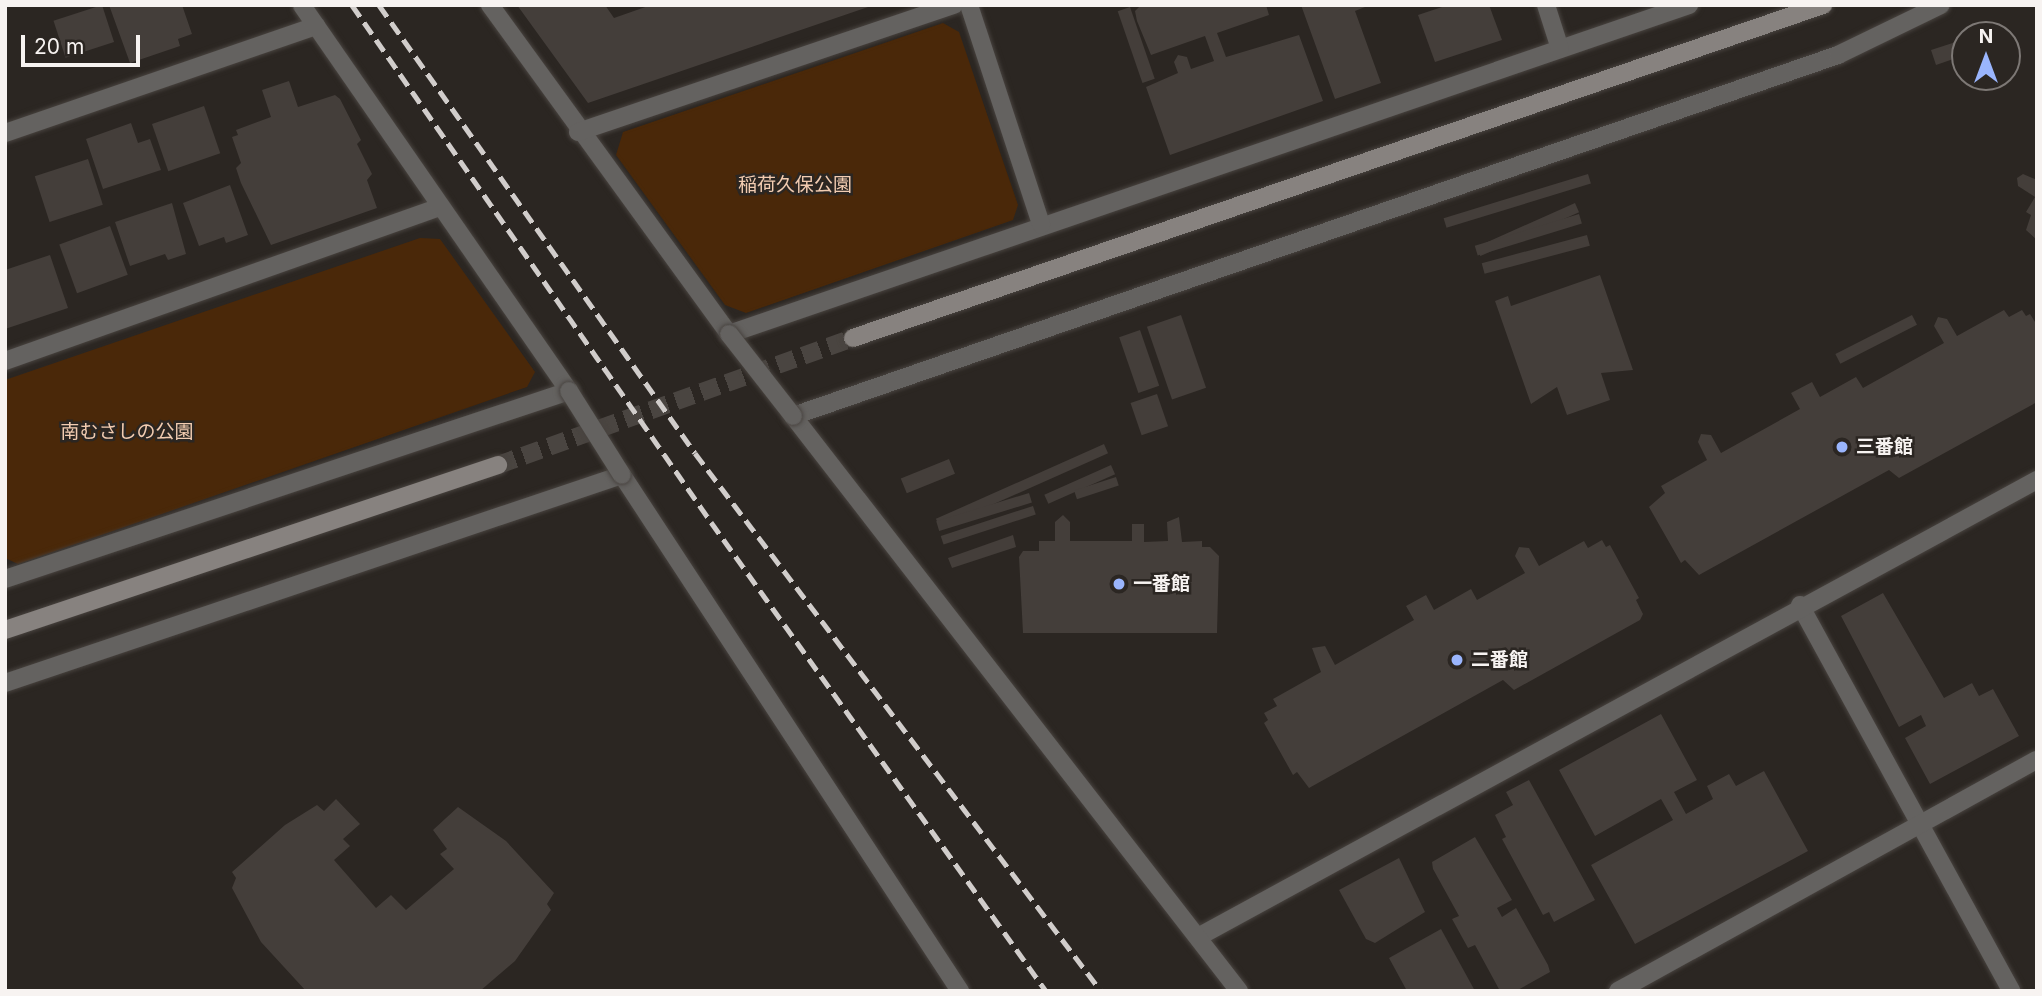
<!DOCTYPE html>
<html>
<head>
<meta charset="utf-8">
<style>
	body { margin:0 }
	#map { position:relative; width:2042px; height:996px; overflow:hidden; background:#2b2622; font-family:Inter,"Noto Sans JP",sans-serif }
	div>[style] { position:absolute }
	[style*='--x'] { left:calc(var(--x)*1px); top:calc(var(--y)*1px); width:calc(var(--w)*1px); rotate:calc(var(--a)*1deg) }
	.green>* { inset:0; background:#4a2809 }
	.building>* { inset:0; background:#443e3a; transform-origin:0 0 }
	.secondary-tunnel>* { height:18px; margin-top:-9px; transform-origin:0; background:repeating-linear-gradient(90deg,#4a4541 0 18px,transparent 0 27px) }
	.roads { filter:drop-shadow(0 0 2px #48433f) drop-shadow(0 0 2px #48433f) }
	.street>* { height:18px; margin:-9px; padding:0 9px; transform-origin:9px; border-radius:9px; background:#646260 }
	.secondary>* { height:18px; margin:-9px; padding:0 9px; transform-origin:9px; border-radius:9px; background:#87827f }
	.rail>* { height:5px; margin-top:-2.5px; transform-origin:0; background:repeating-linear-gradient(90deg,#d1cdcb 0 14px,transparent 0 21px) }
	.bridges { filter:drop-shadow(0 0 2px #48433f) drop-shadow(0 0 2px #48433f) }
	.street-bridge>* { height:18px; margin:-9px; padding:0 9px; transform-origin:9px; border-radius:9px; background:#646260 }
	.dots>* { width:19px; height:19px; translate:-50% -50%; box-sizing:border-box; border:4px solid #2b2622; border-radius:50% }
	span { translate:-50% -50%; white-space:nowrap; text-align:center; line-height:1.15; -webkit-text-stroke:5px #2b2622; paint-order:stroke }
	.park-label { font-size:19px; color:#f2ccb1 }
	.poi-label { font-size:19px; color:#f7f3f1; font-weight:700 }
	.left { translate:0 -50%; text-align:left }
	.frame { position:absolute; inset:0; border:7px solid #f7f3f1; pointer-events:none }
	.north { position:absolute; left:1951px; top:21px; width:70px; height:70px; box-sizing:border-box; background:#2b2622; border:2px solid #7d7875; border-radius:50%; rotate:0deg; font-size:19px; font-weight:700; line-height:28px; text-align:center; color:#f7f3f1 }
	.north::after { content:''; display:block; margin:auto; width:24px; height:32px; background:#9ab5fd; clip-path:polygon(50% 0,100% 100%,50% 72%,0 100%) }
	.scale { position:absolute; left:21px; top:35px; width:119px; height:32px; box-sizing:border-box; border:4px solid #f7f3f1; border-top:0; padding-left:9px; font-size:21px; line-height:24px; white-space:nowrap; color:#f7f3f1; -webkit-text-stroke:5px #2b2622; paint-order:stroke }
</style>
</head>
<body>
<div id="map">
	<div class="green">
		<div style="clip-path:polygon(943px 23px,959px 32px,1018px 205px,1013px 220px,746px 313px,725px 305px,616px 155px,623px 132px)"></div>
		<div style="clip-path:polygon(420px 238px,440px 239px,535px 372px,527px 387px,18px 564px,5px 558px,5px 380px)"></div>
	</div>
	<div class="building">
		<div style="left:102px;top:5px;width:39px;height:51px;rotate:72deg"></div>
		<div style="clip-path:polygon(109px 5px,182px 5px,192px 34px,178px 39px,180px 46px,130px 63px)"></div>
		<div style="clip-path:polygon(517px 5px,605px 5px,614px 18px,651px 5px,871px 6px,588px 103px)"></div>
		<div style="clip-path:polygon(1141px 5px,1266px 5px,1269px 15px,1217px 33px,1226px 57px,1299px 35px,1323px 101px,1170px 155px,1146px 87px,1178px 73px,1174px 62px,1178px 55px,1187px 57px,1191px 69px,1214px 61px,1205px 36px,1151px 55px,1137px 21px,1135px 11px)"></div>
		<div style="clip-path:polygon(1301px 5px,1370px 5px,1355px 11px,1381px 83px,1335px 99px)"></div>
		<div style="clip-path:polygon(1448px 5px,1489px 5px,1502px 40px,1435px 62px,1418px 15px)"></div>
		<div style="left:1130px;top:7px;width:76px;height:13px;rotate:71deg"></div>
		<div style="clip-path:polygon(1965px 39px,1965px 55px,1936px 65px,1931px 50px)"></div>
		<div style="clip-path:polygon(289px 81px,298px 107px,335px 95px,340px 99px,361px 140px,357px 144px,372px 174px,367px 180px,377px 208px,271px 245px,241px 183px,236px 168px,241px 163px,232px 137px,238px 135px,236px 130px,271px 117px,262px 90px)"></div>
		<div style="left:204px;top:106px;width:50px;height:55px;rotate:71deg"></div>
		<div style="clip-path:polygon(131px 123px,138px 143px,150px 139px,161px 170px,103px 189px,86px 139px)"></div>
		<div style="left:88px;top:159px;width:48px;height:56px;rotate:72deg"></div>
		<div style="left:1588px;top:174px;width:10px;height:151px;rotate:73deg"></div>
		<div style="clip-path:polygon(2023px 174px,2037px 180px,2037px 240px,2026px 230px,2031px 215px,2026px 212px,2035px 197px,2018px 186px,2017px 178px)"></div>
		<div style="clip-path:polygon(230px 185px,248px 235px,226px 243px,224px 237px,199px 246px,183px 203px)"></div>
		<div style="clip-path:polygon(172px 203px,186px 254px,168px 260px,165px 254px,130px 266px,115px 222px)"></div>
		<div style="left:1575px;top:203px;width:10px;height:108px;rotate:66deg"></div>
		<div style="left:1579px;top:214px;width:10px;height:109px;rotate:73deg"></div>
		<div style="left:110px;top:226px;width:52px;height:54px;rotate:70deg"></div>
		<div style="left:1587px;top:235px;width:11px;height:109px;rotate:75deg"></div>
		<div style="clip-path:polygon(50px 255px,68px 308px,5px 329px,5px 270px)"></div>
		<div style="clip-path:polygon(1600px 275px,1633px 370px,1601px 373px,1610px 400px,1567px 415px,1557px 387px,1531px 404px,1495px 301px,1508px 296px,1511px 306px)"></div>
		<div style="clip-path:polygon(2004px 310px,2009px 317px,2022px 310px,2026px 316px,2030px 314px,2037px 325px,2037px 402px,1899px 478px,1889px 470px,1699px 575px,1685px 560px,1681px 563px,1649px 507px,1665px 493px,1661px 486px,1707px 460px,1698px 442px,1701px 434px,1711px 435px,1721px 453px,1800px 409px,1791px 393px,1812px 382px,1820px 397px,1856px 377px,1863px 388px,1944px 343px,1934px 326px,1938px 317px,1947px 319px,1957px 336px)"></div>
		<div style="left:1181px;top:315px;width:77px;height:36px;rotate:71deg"></div>
		<div style="left:1912px;top:315px;width:11px;height:86px;rotate:63deg"></div>
		<div style="left:1140px;top:330px;width:59px;height:22px;rotate:71deg"></div>
		<div style="left:1157px;top:394px;width:34px;height:28px;rotate:71deg"></div>
		<div style="left:1104px;top:444px;width:10px;height:184px;rotate:66deg"></div>
		<div style="left:949px;top:459px;width:16px;height:52px;rotate:68deg"></div>
		<div style="left:1111px;top:465px;width:10px;height:73px;rotate:66deg"></div>
		<div style="left:1116px;top:477px;width:9px;height:44px;rotate:72deg"></div>
		<div style="left:1029px;top:493px;width:10px;height:97px;rotate:73deg"></div>
		<div style="left:1033px;top:506px;width:9px;height:97px;rotate:72deg"></div>
		<div style="clip-path:polygon(1063px 515px,1070px 522px,1070px 541px,1132px 541px,1132px 524px,1144px 524px,1144px 542px,1168px 541px,1167px 522px,1179px 517px,1182px 542px,1202px 541px,1202px 547px,1210px 547px,1219px 556px,1217px 633px,1023px 633px,1019px 557px,1023px 551px,1039px 551px,1039px 541px,1055px 541px,1055px 522px)"></div>
		<div style="clip-path:polygon(1013px 535px,1016px 547px,952px 568px,948px 558px)"></div>
		<div style="clip-path:polygon(1602px 540px,1606px 547px,1610px 545px,1639px 598px,1636px 600px,1643px 614px,1640px 620px,1514px 690px,1503px 680px,1309px 788px,1297px 772px,1293px 775px,1264px 723px,1268px 720px,1264px 713px,1277px 706px,1273px 699px,1321px 672px,1312px 648px,1325px 646px,1335px 665px,1414px 620px,1406px 606px,1426px 595px,1434px 610px,1471px 589px,1477px 600px,1525px 573px,1515px 556px,1519px 547px,1529px 548px,1539px 566px,1584px 541px,1588px 548px)"></div>
		<div style="clip-path:polygon(1883px 593px,1944px 698px,1972px 683px,1979px 696px,1993px 689px,2019px 736px,1930px 784px,1905px 738px,1926px 726px,1921px 715px,1899px 727px,1841px 616px)"></div>
		<div style="clip-path:polygon(1661px 714px,1697px 780px,1674px 792px,1686px 814px,1713px 799px,1707px 786px,1729px 774px,1736px 786px,1764px 771px,1808px 851px,1635px 944px,1591px 865px,1673px 820px,1661px 799px,1595px 836px,1559px 770px)"></div>
		<div style="clip-path:polygon(1529px 780px,1595px 900px,1554px 922px,1549px 912px,1543px 915px,1502px 839px,1506px 837px,1495px 815px,1513px 805px,1506px 792px)"></div>
		<div style="clip-path:polygon(336px 799px,360px 824px,343px 839px,350px 846px,334px 860px,376px 908px,391px 895px,406px 910px,454px 869px,440px 854px,447px 849px,433px 830px,458px 807px,506px 841px,554px 893px,547px 904px,551px 910px,515px 961px,480px 991px,306px 991px,261px 942px,232px 888px,236px 878px,232px 872px,285px 825px,317px 805px,324px 811px)"></div>
		<div style="clip-path:polygon(1475px 837px,1512px 900px,1497px 908px,1502px 917px,1516px 908px,1548px 965px,1550px 972px,1516px 991px,1500px 991px,1475px 945px,1468px 948px,1452px 919px,1459px 916px,1433px 869px,1432px 862px)"></div>
		<div style="clip-path:polygon(1399px 858px,1425px 912px,1375px 943px,1366px 939px,1339px 890px)"></div>
		<div style="clip-path:polygon(1441px 929px,1475px 991px,1407px 991px,1389px 958px)"></div>
	</div>
	<div class="secondary-tunnel">
		<div style="--x:498;--y:465;--w:377;--a:-19.7"></div>
	</div>
	<div class="roads">
		<div class="street">
			<div style="--x:490;--y:5;--w:407;--a:54"></div>
			<div style="--x:729;--y:334;--w:1015;--a:-18.92"></div>
			<div style="--x:969;--y:5;--w:231;--a:71.8"></div>
			<div style="--x:1546;--y:5;--w:46;--a:72.3"></div>
			<div style="--x:578;--y:132;--w:397;--a:-18.7"></div>
			<div style="--x:5;--y:133;--w:329;--a:-19"></div>
			<div style="--x:5;--y:361;--w:461;--a:-19.5"></div>
			<div style="--x:5;--y:579;--w:595;--a:-18.43"></div>
			<div style="--x:569;--y:391;--w:469;--a:-124.7"></div>
			<div style="--x:1800;--y:605;--w:440;--a:61.3"></div>
			<div style="--x:5;--y:683;--w:651;--a:-18.63"></div>
			<div style="--x:622;--y:475;--w:617;--a:56.77"></div>
			<div style="--x:1198;--y:937;--w:955;--a:-28.58"></div>
			<div style="--x:1239;--y:991;--w:728;--a:-127.8"></div>
			<div style="--x:793;--y:416;--w:1106;--a:-19.06"></div>
			<div style="--x:1838;--y:55;--w:114;--a:-25.9"></div>
			<div style="--x:1618;--y:991;--w:478;--a:-28.9"></div>
		</div>
		<div class="secondary">
			<div style="--x:853;--y:338;--w:1026;--a:-18.95"></div>
			<div style="--x:5;--y:630;--w:520;--a:-18.5"></div>
		</div>
	</div>
	<div class="rail">
		<div style="--x:352;--y:5;--w:629;--a:55.22"></div>
		<div style="--x:711;--y:522;--w:576;--a:54.46"></div>
		<div style="--x:379;--y:5;--w:548;--a:54.8"></div>
		<div style="--x:695;--y:453;--w:674;--a:52.96"></div>
	</div>
	<div class="bridges">
		<div class="street-bridge">
			<div style="--x:729;--y:334;--w:104;--a:52"></div>
			<div style="--x:569;--y:391;--w:99;--a:57.8"></div>
		</div>
	</div>
	<div class="dots">
		<div style="left:1842px;top:447px;background:#9ab5fd"></div>
		<div style="left:1119px;top:584px;background:#9ab5fd"></div>
		<div style="left:1457px;top:660px;background:#9ab5fd"></div>
	</div>
	<div class="park-label">
		<span style="left:795px;top:185px">稲荷久保公園</span>
		<span style="left:127px;top:432px">南むさしの公園</span>
	</div>
	<div class="poi-label">
		<span class="left" style="left:1856px;top:447px">三番館</span>
		<span class="left" style="left:1133px;top:584px">一番館</span>
		<span class="left" style="left:1471px;top:660px">二番館</span>
	</div>
	<div class="frame"></div>
	<div class="north">N</div>
	<div class="scale">20 m</div>
</div>
</body>
</html>
